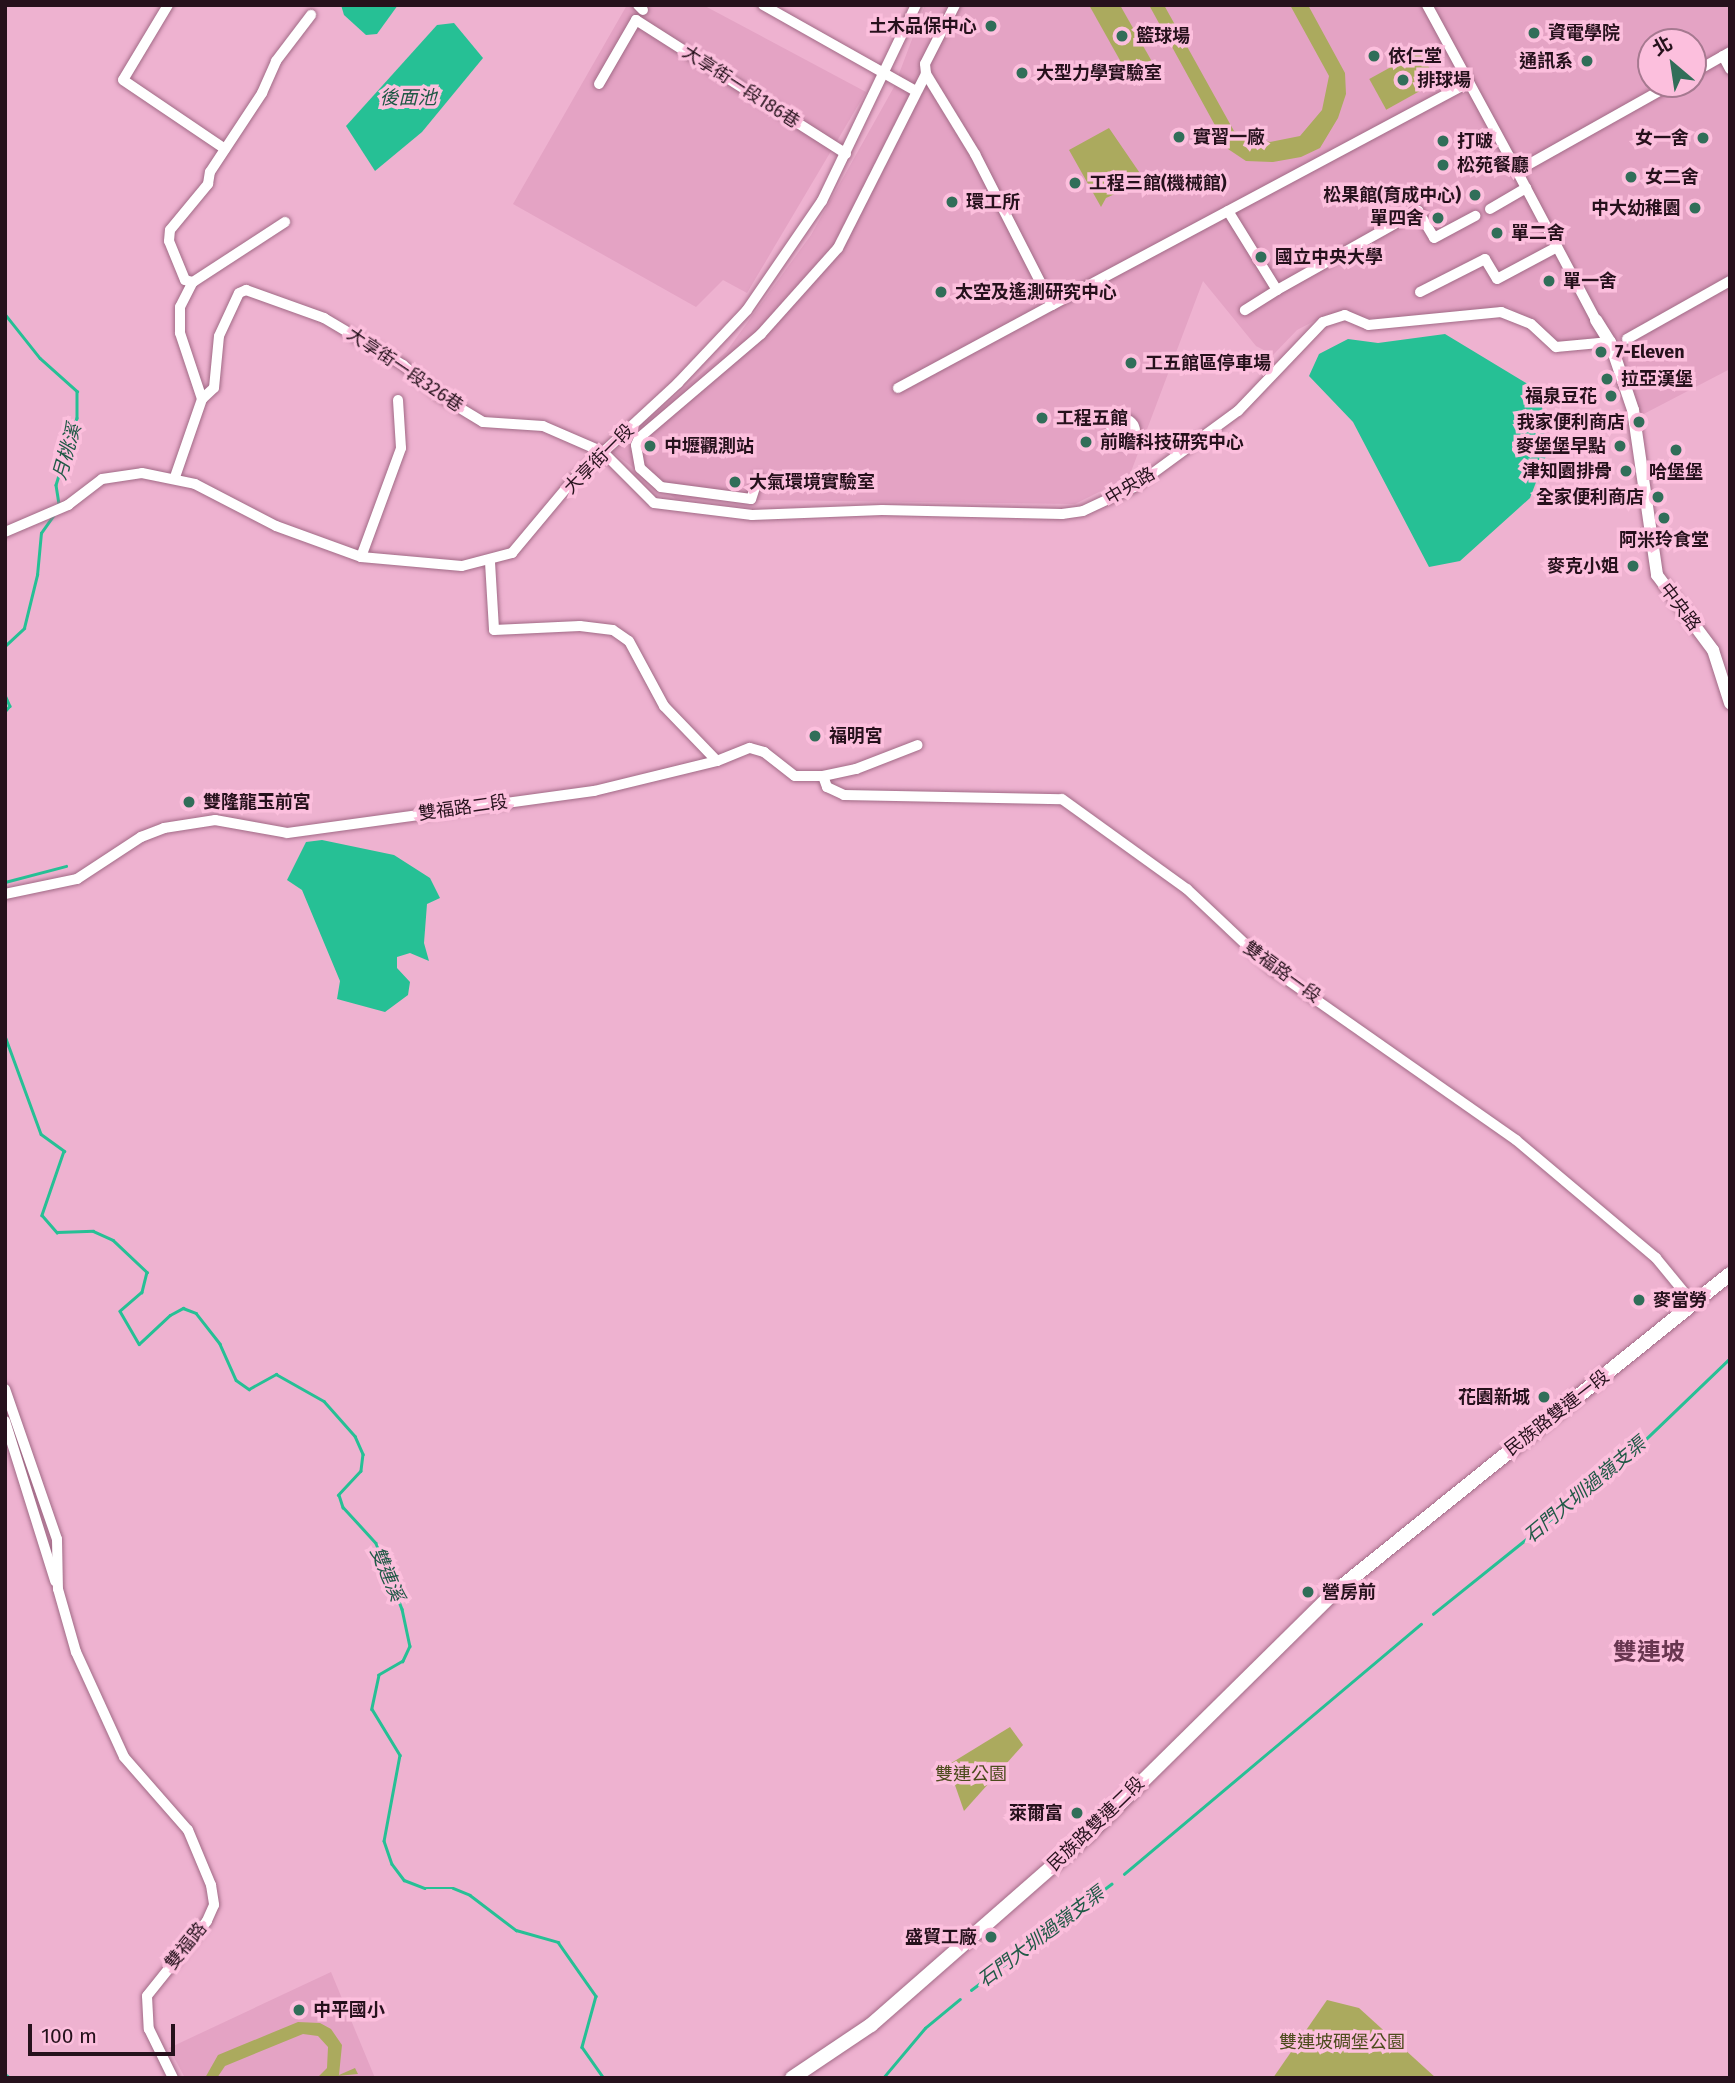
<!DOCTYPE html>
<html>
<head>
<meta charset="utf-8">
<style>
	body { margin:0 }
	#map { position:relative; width:1735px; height:2083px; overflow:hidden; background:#eeb2d0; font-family:"Fira Sans","Noto Sans TC",sans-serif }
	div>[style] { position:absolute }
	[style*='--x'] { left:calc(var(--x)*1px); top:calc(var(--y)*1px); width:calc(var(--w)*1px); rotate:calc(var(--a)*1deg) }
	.built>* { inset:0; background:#e4a3c4 }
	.green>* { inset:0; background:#abaa5e; transform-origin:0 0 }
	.water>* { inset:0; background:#26c095 }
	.stream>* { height:2.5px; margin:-1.25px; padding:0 1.25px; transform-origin:1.25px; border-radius:1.25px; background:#26c095 }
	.roads { filter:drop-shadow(0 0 2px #a16a86) drop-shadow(0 0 2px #a16a86) }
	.minor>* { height:10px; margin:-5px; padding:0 5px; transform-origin:5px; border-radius:5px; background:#fff }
	.minor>.ring { margin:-5px; padding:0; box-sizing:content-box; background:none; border:10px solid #fff; border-radius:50% }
	.tertiary>* { height:12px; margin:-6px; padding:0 6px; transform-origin:6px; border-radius:6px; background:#fff }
	.secondary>* { height:14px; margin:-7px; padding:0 7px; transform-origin:7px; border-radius:7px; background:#fff }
	.dots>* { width:19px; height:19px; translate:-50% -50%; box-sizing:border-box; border:4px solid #fcbfdd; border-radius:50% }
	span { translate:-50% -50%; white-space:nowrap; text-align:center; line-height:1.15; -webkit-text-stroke:7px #fcbfdd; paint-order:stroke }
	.poi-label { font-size:18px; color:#26111c; font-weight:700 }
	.right { translate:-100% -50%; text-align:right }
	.left { translate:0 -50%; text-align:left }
	.street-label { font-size:18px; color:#26111c }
	.park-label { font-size:18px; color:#4c4b1c }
	.water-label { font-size:19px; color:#205946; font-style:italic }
	.district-label { font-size:24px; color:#683650; font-weight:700 }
	.frame { position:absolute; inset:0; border:7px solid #26111c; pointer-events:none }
	.north { position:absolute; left:1637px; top:28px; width:70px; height:70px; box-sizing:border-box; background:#fcbfdd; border:2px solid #a67990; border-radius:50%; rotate:331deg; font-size:19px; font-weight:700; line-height:28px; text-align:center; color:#26111c }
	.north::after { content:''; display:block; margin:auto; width:24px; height:32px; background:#316e59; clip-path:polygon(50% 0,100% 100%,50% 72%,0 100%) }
	.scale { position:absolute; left:28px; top:2024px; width:147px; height:32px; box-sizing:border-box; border:4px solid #26111c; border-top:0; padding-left:9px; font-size:21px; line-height:24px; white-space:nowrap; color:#26111c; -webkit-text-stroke:5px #fcbfdd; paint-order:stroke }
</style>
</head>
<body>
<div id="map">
	<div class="built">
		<div style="clip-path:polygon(627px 5px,703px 5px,866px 92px,747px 293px,723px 280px,696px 307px,513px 204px)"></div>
		<div style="clip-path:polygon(evenodd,925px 5px,1730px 5px,1730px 369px,1636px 418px,1610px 336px,1567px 347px,1509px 307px,1400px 320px,1326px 315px,1297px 330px,1273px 355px,1256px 346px,1203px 281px,1129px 477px,1075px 504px,676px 499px,611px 451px,726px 352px,811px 235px,894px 87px,925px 5px,1651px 42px,1693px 42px,1693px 84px,1651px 84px,1651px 42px)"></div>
		<div style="clip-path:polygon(331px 1972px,375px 2078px,185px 2078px,169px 2048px)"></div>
	</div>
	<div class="green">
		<div style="clip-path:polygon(1089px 5px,1120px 5px,1155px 67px,1131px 80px)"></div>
		<div style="clip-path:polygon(1149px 5px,1164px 5px,1234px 131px,1270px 142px,1300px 136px,1322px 110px,1329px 76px,1290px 5px,1308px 5px,1345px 73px,1346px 94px,1338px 118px,1320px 148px,1301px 157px,1273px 162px,1246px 161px,1228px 149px)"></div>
		<div style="left:1420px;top:51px;width:35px;height:58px;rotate:61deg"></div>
		<div style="clip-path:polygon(1109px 128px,1148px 185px,1141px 182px,1106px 198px,1101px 207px,1069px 150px)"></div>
		<div style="clip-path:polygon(1010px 1727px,1023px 1745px,964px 1811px,948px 1765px)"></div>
		<div style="clip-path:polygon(1327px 2000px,1359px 2008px,1436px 2078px,1273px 2078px)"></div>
		<div style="clip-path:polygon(298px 2022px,320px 2023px,331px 2029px,342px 2045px,339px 2075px,355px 2068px,358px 2074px,317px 2078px,327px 2068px,328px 2047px,318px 2036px,303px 2034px,225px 2066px,217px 2078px,205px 2078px,218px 2055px)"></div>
	</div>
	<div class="water">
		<div style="clip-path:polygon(341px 5px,398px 5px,377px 34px,366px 35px,344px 15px)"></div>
		<div style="clip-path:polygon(454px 23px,483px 58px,422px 132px,375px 171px,346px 126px,437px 25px)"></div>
		<div style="clip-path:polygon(1445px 334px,1541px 392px,1546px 456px,1530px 498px,1460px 561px,1429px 567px,1353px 422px,1309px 376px,1319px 354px,1348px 339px,1378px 343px)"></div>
		<div style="clip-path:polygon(322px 840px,394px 855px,430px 878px,440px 898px,427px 904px,424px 943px,429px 961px,410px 953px,397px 957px,397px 968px,410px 982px,408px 995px,385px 1012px,337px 999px,340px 981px,302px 890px,287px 880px,306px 842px)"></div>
	</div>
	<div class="stream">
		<div style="--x:5;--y:314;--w:56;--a:51.5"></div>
		<div style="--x:40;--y:358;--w:50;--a:41.7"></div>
		<div style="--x:77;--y:391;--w:27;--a:90"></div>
		<div style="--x:77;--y:418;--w:70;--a:107.4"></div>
		<div style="--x:56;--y:485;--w:19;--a:81"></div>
		<div style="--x:5;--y:646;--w:26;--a:-43"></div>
		<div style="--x:24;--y:628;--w:55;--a:-76.2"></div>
		<div style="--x:37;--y:575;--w:42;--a:-84.6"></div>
		<div style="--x:41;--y:533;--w:21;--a:-55"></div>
		<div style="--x:5;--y:695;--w:12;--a:66"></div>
		<div style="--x:10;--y:706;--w:8;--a:130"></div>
		<div style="--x:5;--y:882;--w:63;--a:-14.7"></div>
		<div style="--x:5;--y:1036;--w:104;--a:69.8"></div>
		<div style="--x:41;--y:1134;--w:29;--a:36"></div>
		<div style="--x:64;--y:1151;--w:68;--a:109"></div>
		<div style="--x:42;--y:1215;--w:23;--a:49"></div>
		<div style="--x:57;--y:1232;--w:36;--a:-2"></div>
		<div style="--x:93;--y:1231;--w:22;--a:24"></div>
		<div style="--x:113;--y:1240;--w:47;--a:43.3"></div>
		<div style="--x:147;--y:1272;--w:21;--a:104"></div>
		<div style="--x:142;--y:1292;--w:29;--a:139"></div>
		<div style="--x:120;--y:1311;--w:38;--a:60"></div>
		<div style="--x:139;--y:1344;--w:42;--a:-43.1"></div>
		<div style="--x:170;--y:1315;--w:15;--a:-28"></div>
		<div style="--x:183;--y:1308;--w:14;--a:21"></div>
		<div style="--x:196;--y:1313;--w:39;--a:52"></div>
		<div style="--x:220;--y:1344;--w:39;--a:66"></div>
		<div style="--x:236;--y:1380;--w:16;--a:35"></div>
		<div style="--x:249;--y:1389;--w:31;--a:-29"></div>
		<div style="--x:276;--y:1374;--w:55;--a:29.4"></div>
		<div style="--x:324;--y:1401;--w:47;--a:48.5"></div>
		<div style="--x:355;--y:1436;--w:20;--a:66"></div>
		<div style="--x:363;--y:1454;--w:17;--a:97"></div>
		<div style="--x:361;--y:1471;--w:33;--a:133"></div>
		<div style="--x:339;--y:1495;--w:13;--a:72"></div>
		<div style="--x:343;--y:1507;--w:49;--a:47.5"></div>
		<div style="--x:376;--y:1543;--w:71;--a:68.5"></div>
		<div style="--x:402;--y:1609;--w:38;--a:78"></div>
		<div style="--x:410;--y:1646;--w:17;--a:115"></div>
		<div style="--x:403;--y:1661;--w:28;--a:150"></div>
		<div style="--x:379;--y:1675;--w:35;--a:102"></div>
		<div style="--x:372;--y:1709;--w:54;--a:58.7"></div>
		<div style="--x:400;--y:1755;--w:87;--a:100.5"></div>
		<div style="--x:384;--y:1841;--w:24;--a:71"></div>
		<div style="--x:392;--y:1864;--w:20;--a:53"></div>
		<div style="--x:404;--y:1880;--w:22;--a:21"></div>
		<div style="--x:425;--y:1888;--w:28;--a:0"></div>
		<div style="--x:453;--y:1888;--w:18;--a:22"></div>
		<div style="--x:470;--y:1895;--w:58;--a:37.3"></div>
		<div style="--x:516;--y:1930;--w:44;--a:15.9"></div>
		<div style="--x:558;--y:1942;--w:66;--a:54.9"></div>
		<div style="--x:596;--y:1996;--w:53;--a:105.4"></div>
		<div style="--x:582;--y:2047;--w:38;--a:55"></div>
		<div style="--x:1433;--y:1614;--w:243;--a:-38.8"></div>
		<div style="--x:1622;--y:1462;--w:150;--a:-43.9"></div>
		<div style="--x:1124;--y:1874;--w:388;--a:-40.1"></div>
		<div style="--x:971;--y:1990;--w:176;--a:-37.1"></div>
		<div style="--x:5;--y:2074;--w:6;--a:39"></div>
		<div style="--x:883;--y:2078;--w:65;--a:-50"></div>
		<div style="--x:925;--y:2028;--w:45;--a:-39.6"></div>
	</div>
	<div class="roads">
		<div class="minor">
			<div style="--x:168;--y:5;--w:87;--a:121"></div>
			<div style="--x:123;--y:80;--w:123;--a:34.1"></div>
			<div style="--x:638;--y:5;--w:7;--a:45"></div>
			<div style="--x:763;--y:5;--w:173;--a:29.4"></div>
			<div style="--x:955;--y:5;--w:66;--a:117"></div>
			<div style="--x:925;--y:64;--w:10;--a:84"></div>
			<div style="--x:926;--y:74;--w:94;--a:58.5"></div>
			<div style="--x:975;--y:154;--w:169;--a:63"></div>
			<div style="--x:1052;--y:305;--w:473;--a:-28.1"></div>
			<div style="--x:1427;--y:5;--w:189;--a:61.5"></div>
			<div style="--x:1517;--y:171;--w:178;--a:-29.3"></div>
			<div style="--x:1723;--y:56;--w:15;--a:62"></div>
			<div style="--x:1693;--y:73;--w:43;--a:-29.6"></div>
			<div style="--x:599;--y:84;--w:74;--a:-60"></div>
			<div style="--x:636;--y:20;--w:249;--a:32.5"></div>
			<div style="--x:1517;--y:171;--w:169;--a:62.1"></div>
			<div style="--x:1490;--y:209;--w:42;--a:-30.3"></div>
			<div style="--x:1228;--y:211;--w:93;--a:58.2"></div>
			<div style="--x:1277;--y:290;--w:38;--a:148"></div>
			<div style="--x:193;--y:282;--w:8;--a:-166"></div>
			<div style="--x:185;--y:280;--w:42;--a:-112.3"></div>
			<div style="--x:169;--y:241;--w:11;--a:-85"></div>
			<div style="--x:170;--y:230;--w:60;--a:-50.4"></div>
			<div style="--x:208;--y:184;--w:12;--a:-81"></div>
			<div style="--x:210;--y:172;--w:95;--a:-56.6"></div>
			<div style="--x:262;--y:93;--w:35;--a:-66"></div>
			<div style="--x:276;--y:61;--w:58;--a:-52.7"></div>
			<div style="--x:1277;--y:290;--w:162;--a:-29.3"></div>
			<div style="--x:1418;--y:211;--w:31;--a:59"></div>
			<div style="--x:1434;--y:238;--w:47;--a:-28.2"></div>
			<div style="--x:1420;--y:292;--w:73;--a:-26.9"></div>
			<div style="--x:1485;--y:259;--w:23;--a:59"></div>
			<div style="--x:1497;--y:279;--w:68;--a:-28.1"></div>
			<div style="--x:1627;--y:339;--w:118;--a:-29.4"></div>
			<div style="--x:898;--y:388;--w:175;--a:-28.3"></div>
			<div style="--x:202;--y:399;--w:16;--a:-43"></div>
			<div style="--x:214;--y:388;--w:52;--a:-84.5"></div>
			<div style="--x:219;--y:336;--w:47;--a:-65.1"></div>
			<div style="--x:239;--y:293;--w:8;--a:-23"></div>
			<div style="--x:246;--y:290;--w:83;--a:19.7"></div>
			<div style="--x:324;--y:318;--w:92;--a:30.7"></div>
			<div style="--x:403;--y:365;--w:48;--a:40"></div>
			<div style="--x:440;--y:396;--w:50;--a:31.2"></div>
			<div style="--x:483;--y:422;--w:60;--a:3.8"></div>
			<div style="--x:543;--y:426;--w:65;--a:23.4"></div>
			<div style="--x:603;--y:452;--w:72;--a:45"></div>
			<div style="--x:654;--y:503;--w:99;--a:7"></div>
			<div style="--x:752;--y:515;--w:130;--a:-2.2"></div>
			<div style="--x:882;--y:510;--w:180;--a:1.3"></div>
			<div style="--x:1062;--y:514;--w:21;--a:-8"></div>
			<div style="--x:1083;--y:511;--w:56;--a:-25.2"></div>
			<div style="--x:1134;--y:487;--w:129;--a:-36.2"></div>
			<div style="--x:1238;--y:411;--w:123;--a:-46.3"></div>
			<div style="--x:1323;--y:322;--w:23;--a:-18"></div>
			<div style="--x:1345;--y:315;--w:25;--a:23"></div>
			<div style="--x:1368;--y:325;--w:134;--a:-5.6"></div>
			<div style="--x:1501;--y:312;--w:32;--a:22"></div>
			<div style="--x:1531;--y:324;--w:34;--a:43"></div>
			<div style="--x:1556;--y:347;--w:54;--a:-5.3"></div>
			<div class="ring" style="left:1111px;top:419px;width:14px;height:14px"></div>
			<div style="--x:175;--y:477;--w:83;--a:-70.9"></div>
			<div style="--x:202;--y:399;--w:70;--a:-108.4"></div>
			<div style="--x:180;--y:333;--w:26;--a:-90"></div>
			<div style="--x:180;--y:307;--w:28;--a:-63"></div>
			<div style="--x:193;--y:282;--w:110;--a:-33.1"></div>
			<div style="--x:758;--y:478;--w:22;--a:108"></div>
			<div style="--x:751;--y:499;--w:91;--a:-172.4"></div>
			<div style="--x:661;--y:487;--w:28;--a:-138"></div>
			<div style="--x:640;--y:468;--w:23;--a:-100"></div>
			<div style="--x:636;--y:445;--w:8;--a:-67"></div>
			<div style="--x:639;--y:438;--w:160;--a:-40.4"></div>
			<div style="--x:761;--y:334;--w:115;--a:-48.2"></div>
			<div style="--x:838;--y:248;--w:195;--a:-63.2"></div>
			<div style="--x:5;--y:532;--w:69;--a:-23.2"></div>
			<div style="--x:68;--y:505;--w:43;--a:-37.4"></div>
			<div style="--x:102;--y:479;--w:40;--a:-8.5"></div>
			<div style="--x:142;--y:473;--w:54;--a:11.7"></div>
			<div style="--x:195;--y:484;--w:91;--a:27.4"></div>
			<div style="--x:276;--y:526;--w:90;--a:20"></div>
			<div style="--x:361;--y:557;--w:101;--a:5.1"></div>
			<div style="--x:462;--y:566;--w:52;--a:-14.6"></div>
			<div style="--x:512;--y:553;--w:95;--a:-50.1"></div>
			<div style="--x:573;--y:480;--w:143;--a:-42.7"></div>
			<div style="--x:678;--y:383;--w:100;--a:-46.6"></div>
			<div style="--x:747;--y:310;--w:132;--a:-55.5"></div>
			<div style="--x:822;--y:201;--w:217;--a:-64.4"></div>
			<div style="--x:361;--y:557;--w:116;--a:-69.8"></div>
			<div style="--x:401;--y:448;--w:48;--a:-93.6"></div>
			<div style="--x:490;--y:562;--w:68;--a:86.6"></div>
			<div style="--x:494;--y:630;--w:86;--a:-2.7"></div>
			<div style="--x:580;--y:626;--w:33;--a:7"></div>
			<div style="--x:613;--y:630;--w:19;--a:35"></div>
			<div style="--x:629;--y:641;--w:74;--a:61.7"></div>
			<div style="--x:664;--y:706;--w:76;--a:46.1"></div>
			<div style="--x:823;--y:776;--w:12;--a:70"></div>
			<div style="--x:827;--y:787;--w:19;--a:25"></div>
			<div style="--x:844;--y:795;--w:218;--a:1.1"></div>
			<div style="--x:1062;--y:799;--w:154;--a:35.8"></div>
			<div style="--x:1187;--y:889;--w:117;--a:43.3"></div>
			<div style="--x:1272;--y:969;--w:298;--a:35"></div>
			<div style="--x:1516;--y:1140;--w:183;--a:40.1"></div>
			<div style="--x:1656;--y:1258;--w:58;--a:50.6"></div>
			<div style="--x:5;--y:894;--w:74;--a:-11.8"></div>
			<div style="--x:77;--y:879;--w:77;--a:-33.3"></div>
			<div style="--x:141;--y:837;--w:25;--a:-21"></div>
			<div style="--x:164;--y:828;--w:52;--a:-8.9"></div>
			<div style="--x:215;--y:820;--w:73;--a:10.2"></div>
			<div style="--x:287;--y:833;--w:310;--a:-7.8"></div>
			<div style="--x:594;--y:791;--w:127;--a:-13.7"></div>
			<div style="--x:717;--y:761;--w:35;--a:-22"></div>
			<div style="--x:750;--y:748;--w:15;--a:16"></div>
			<div style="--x:764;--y:752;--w:39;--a:38"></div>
			<div style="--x:795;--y:776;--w:28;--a:0"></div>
			<div style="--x:823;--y:776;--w:34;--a:-12"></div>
			<div style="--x:856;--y:769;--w:66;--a:-21.2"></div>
			<div style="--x:5;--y:1389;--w:159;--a:70.9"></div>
			<div style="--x:57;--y:1539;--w:50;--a:88.9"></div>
			<div style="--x:58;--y:1589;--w:66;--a:74.1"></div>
			<div style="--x:76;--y:1652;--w:115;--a:65.4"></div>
			<div style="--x:124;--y:1757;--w:97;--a:48.8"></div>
			<div style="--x:188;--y:1830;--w:60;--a:67.3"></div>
			<div style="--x:211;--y:1885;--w:20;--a:81"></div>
			<div style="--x:214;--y:1905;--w:17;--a:114"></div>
			<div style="--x:207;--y:1921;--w:96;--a:128.7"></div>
			<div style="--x:147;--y:1996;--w:33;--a:87"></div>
			<div style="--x:149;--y:2029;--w:55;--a:63.9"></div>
			<div style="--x:5;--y:1421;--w:168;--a:72.6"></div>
		</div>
		<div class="tertiary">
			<div style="--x:1596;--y:320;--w:26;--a:58"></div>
			<div style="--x:1610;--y:342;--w:72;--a:71.3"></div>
			<div style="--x:1633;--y:410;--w:167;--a:81.7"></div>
			<div style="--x:1657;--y:575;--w:94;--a:53.3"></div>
			<div style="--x:1713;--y:650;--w:56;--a:72.2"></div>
		</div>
		<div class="secondary">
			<div style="--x:792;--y:2078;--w:95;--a:-33.9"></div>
			<div style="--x:871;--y:2025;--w:288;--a:-41.2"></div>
			<div style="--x:1088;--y:1835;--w:342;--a:-44.6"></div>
			<div style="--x:1331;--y:1595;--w:512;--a:-38.82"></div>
		</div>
	</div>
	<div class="dots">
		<div style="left:991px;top:26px;background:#316e59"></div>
		<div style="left:1534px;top:33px;background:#316e59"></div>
		<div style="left:1122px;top:36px;background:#316e59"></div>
		<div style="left:1374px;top:56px;background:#316e59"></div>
		<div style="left:1587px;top:61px;background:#316e59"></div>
		<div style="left:1022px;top:73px;background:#316e59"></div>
		<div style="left:1403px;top:80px;background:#316e59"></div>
		<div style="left:1179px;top:137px;background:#316e59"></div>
		<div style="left:1703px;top:138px;background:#316e59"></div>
		<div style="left:1443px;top:141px;background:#316e59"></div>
		<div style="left:1443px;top:165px;background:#316e59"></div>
		<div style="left:1631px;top:177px;background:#316e59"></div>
		<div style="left:1075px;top:183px;background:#316e59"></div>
		<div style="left:1475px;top:195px;background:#316e59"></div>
		<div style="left:952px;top:202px;background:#316e59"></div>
		<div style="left:1695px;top:208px;background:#316e59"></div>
		<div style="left:1438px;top:218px;background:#316e59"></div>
		<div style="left:1497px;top:233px;background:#316e59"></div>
		<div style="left:1261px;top:257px;background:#316e59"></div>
		<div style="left:1549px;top:281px;background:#316e59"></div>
		<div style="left:941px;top:292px;background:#316e59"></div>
		<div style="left:1601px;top:352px;background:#316e59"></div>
		<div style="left:1131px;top:363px;background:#316e59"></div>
		<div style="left:1607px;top:379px;background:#316e59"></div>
		<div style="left:1611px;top:396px;background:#316e59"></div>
		<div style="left:1042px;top:418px;background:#316e59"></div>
		<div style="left:1639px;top:422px;background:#316e59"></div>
		<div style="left:1086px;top:442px;background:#316e59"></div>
		<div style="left:650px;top:446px;background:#316e59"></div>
		<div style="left:1620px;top:446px;background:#316e59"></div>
		<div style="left:1676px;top:450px;background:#316e59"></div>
		<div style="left:1626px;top:471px;background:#316e59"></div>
		<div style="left:735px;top:482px;background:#316e59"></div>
		<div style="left:1658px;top:497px;background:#316e59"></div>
		<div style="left:1664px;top:518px;background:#316e59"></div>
		<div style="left:1633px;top:566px;background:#316e59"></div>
		<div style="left:815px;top:736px;background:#316e59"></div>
		<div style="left:189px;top:802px;background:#316e59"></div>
		<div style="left:1639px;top:1300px;background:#316e59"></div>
		<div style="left:1544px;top:1397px;background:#316e59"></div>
		<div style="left:1308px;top:1592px;background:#316e59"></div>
		<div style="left:1077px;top:1813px;background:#316e59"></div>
		<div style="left:991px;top:1937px;background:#316e59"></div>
		<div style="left:299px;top:2010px;background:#316e59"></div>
	</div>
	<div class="poi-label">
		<span class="right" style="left:977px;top:26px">土木品保中心</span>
		<span class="left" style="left:1548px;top:33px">資電學院</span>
		<span class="left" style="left:1136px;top:36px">籃球場</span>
		<span class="left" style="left:1388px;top:56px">依仁堂</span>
		<span class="right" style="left:1573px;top:61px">通訊系</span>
		<span class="left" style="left:1036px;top:73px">大型力學實驗室</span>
		<span class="left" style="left:1417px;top:80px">排球場</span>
		<span class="left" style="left:1193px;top:137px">實習一廠</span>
		<span class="right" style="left:1689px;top:138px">女一舍</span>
		<span class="left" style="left:1457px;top:141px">打啵</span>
		<span class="left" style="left:1457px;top:165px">松苑餐廳</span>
		<span class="left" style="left:1645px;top:177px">女二舍</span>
		<span class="left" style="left:1089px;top:183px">工程三館(機械館)</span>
		<span class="right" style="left:1461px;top:195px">松果館(育成中心)</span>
		<span class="left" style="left:966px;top:202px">環工所</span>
		<span class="right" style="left:1681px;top:208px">中大幼稚園</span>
		<span class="right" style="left:1424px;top:218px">單四舍</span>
		<span class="left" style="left:1511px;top:233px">單二舍</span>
		<span class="left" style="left:1275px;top:257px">國立中央大學</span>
		<span class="left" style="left:1563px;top:281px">單一舍</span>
		<span class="left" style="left:955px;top:292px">太空及遙測研究中心</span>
		<span class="left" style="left:1615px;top:352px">7-Eleven</span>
		<span class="left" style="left:1145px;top:363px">工五館區停車場</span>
		<span class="left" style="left:1621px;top:379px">拉亞漢堡</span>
		<span class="right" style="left:1597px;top:396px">福泉豆花</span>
		<span class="left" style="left:1056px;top:418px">工程五館</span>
		<span class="right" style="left:1625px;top:422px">我家便利商店</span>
		<span class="left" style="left:1100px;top:442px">前瞻科技研究中心</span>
		<span class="left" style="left:664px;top:446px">中壢觀測站</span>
		<span class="right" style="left:1606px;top:446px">麥堡堡早點</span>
		<span class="right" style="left:1612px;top:471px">津知園排骨</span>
		<span style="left:1676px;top:472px">哈堡堡</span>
		<span class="left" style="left:749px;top:482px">大氣環境實驗室</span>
		<span class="right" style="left:1644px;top:497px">全家便利商店</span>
		<span style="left:1664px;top:540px">阿米玲食堂</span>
		<span class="right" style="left:1619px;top:566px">麥克小姐</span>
		<span class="left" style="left:829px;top:736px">福明宮</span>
		<span class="left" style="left:203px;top:802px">雙隆龍玉前宮</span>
		<span class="left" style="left:1653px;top:1300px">麥當勞</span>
		<span class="right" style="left:1530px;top:1397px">花園新城</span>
		<span class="left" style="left:1322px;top:1592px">營房前</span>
		<span class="right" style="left:1063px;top:1813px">萊爾富</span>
		<span class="right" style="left:977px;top:1937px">盛貿工廠</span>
		<span class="left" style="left:313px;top:2010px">中平國小</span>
	</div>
	<div class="street-label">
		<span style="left:741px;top:87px;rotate:33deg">大享街一段186巷</span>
		<span style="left:405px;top:370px;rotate:34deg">大享街一段326巷</span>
		<span style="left:599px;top:459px;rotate:-45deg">大享街一段</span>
		<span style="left:1130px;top:486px;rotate:-31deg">中央路</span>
		<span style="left:1680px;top:607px;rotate:53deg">中央路</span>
		<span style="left:463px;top:808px;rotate:-8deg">雙福路二段</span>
		<span style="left:1282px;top:972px;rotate:36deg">雙福路一段</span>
		<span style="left:1557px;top:1413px;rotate:-38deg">民族路雙連一段</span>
		<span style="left:1096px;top:1824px;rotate:-44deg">民族路雙連二段</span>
		<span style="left:186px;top:1946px;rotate:-51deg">雙福路</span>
	</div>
	<div class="park-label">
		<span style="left:971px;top:1774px">雙連公園</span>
		<span style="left:1342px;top:2042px">雙連坡碉堡公園</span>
	</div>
	<div class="water-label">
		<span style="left:408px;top:98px">後面池</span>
		<span style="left:67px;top:452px;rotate:-74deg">月桃溪</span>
		<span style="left:1585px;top:1490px;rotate:-40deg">石門大圳過嶺支渠</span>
		<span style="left:387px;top:1574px;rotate:67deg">雙連溪</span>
		<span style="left:1041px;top:1937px;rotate:-37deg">石門大圳過嶺支渠</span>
	</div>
	<div class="district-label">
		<span style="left:1649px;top:1653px">雙連坡</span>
	</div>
	<div class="frame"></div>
	<div class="north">北</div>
	<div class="scale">100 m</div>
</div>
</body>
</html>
